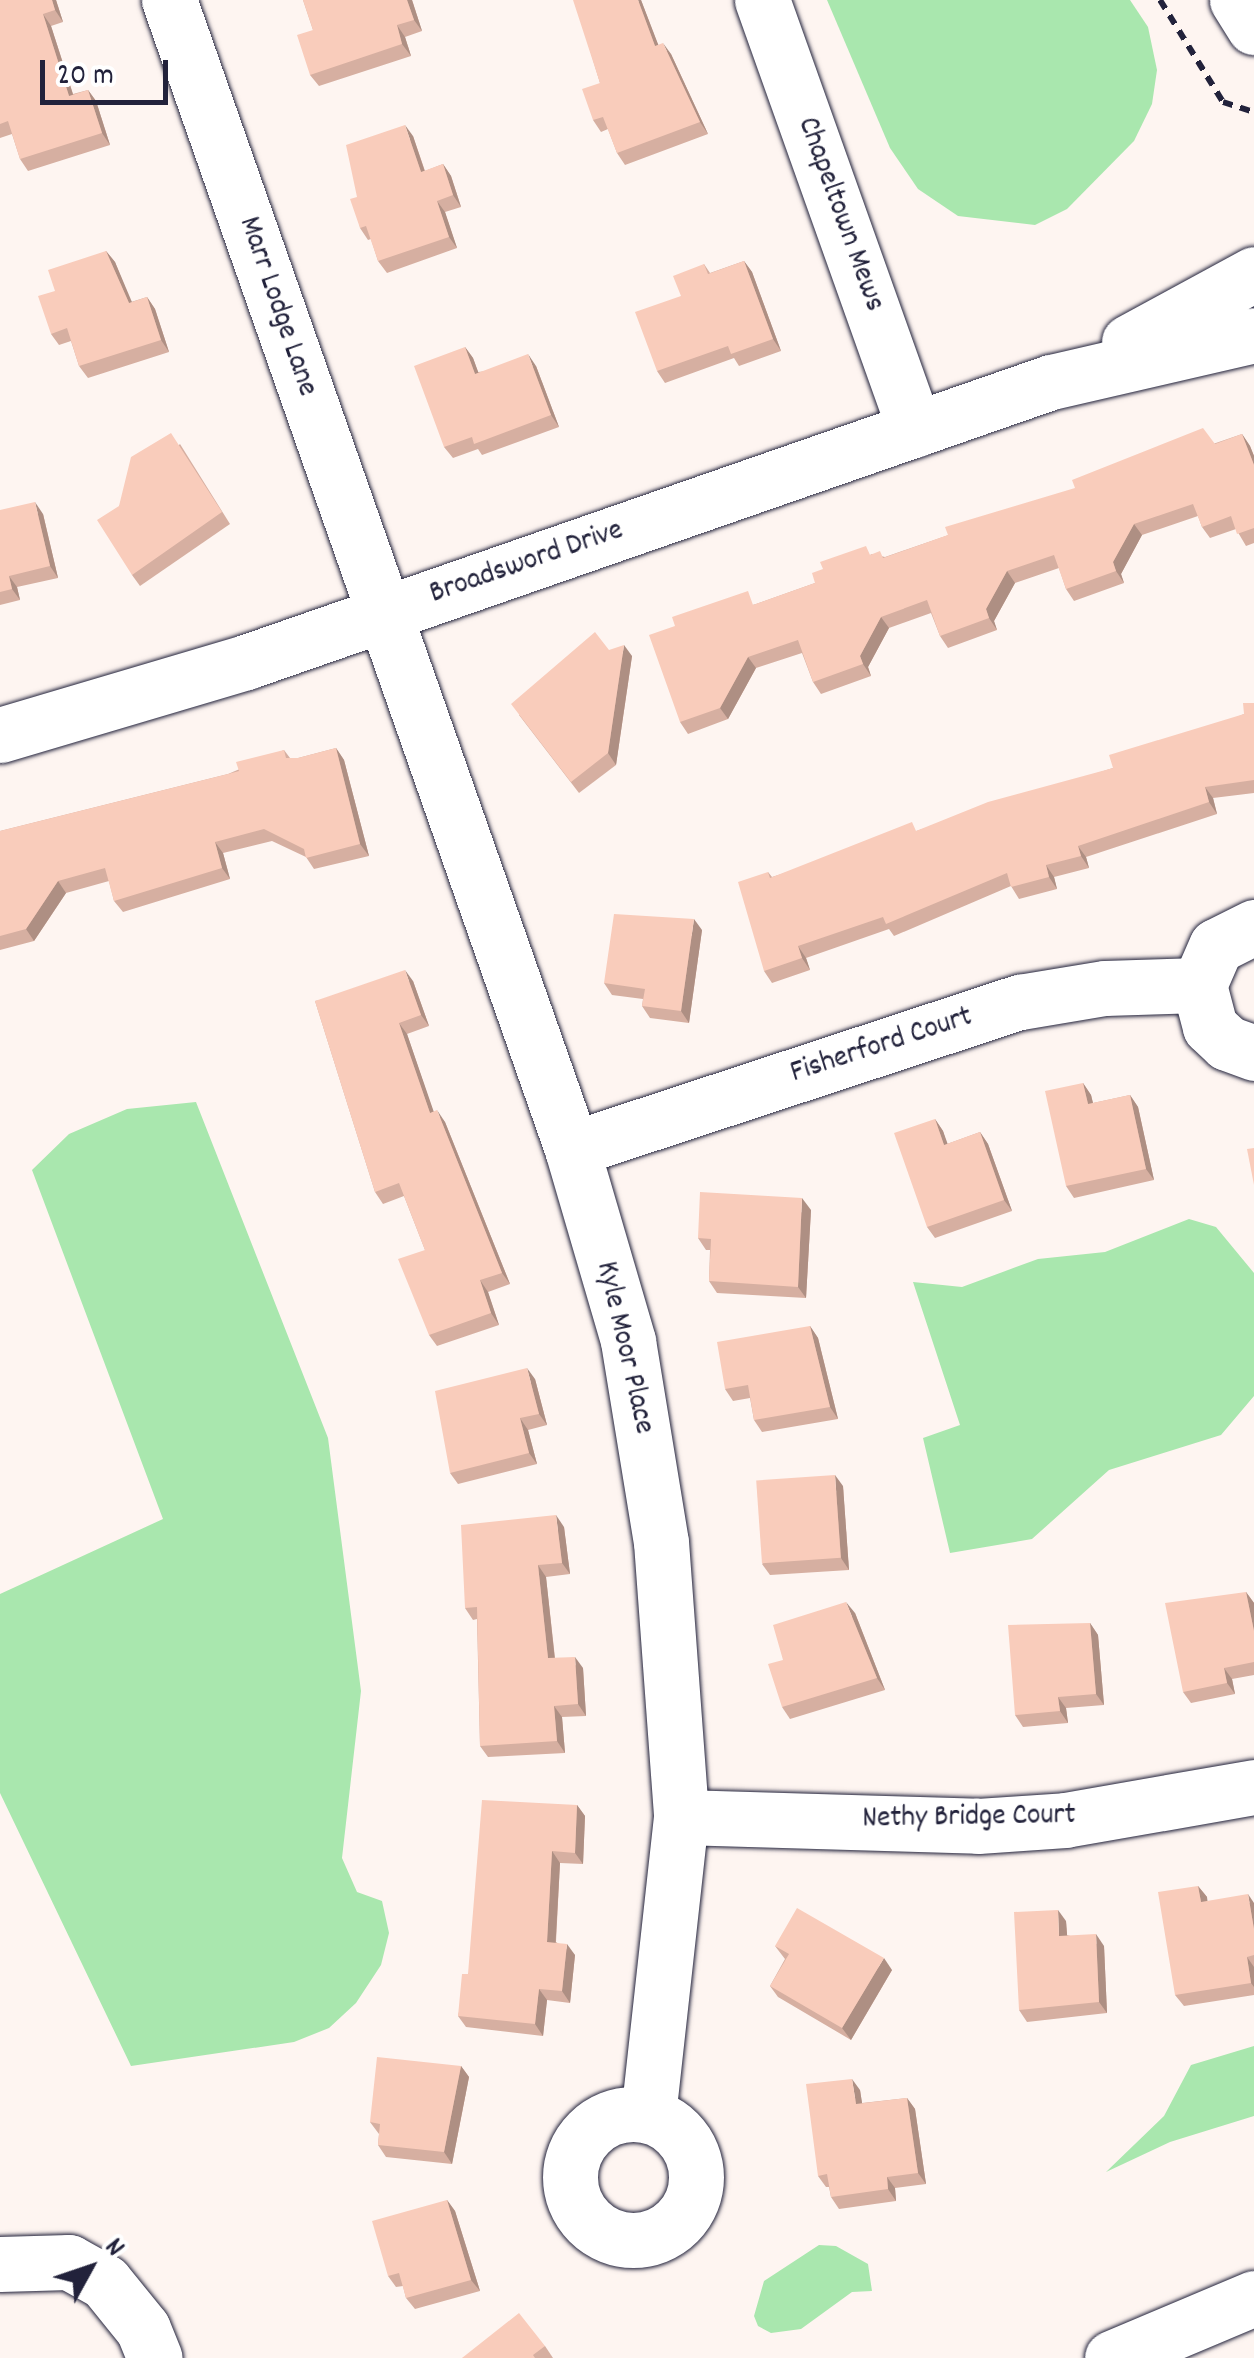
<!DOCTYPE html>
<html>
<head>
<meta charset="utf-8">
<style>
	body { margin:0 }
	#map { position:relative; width:1254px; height:2358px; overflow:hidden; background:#fef5f1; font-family:Dekko,sans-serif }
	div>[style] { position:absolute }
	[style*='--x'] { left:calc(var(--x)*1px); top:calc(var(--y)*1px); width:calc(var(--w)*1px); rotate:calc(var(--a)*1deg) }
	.green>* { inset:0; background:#a9e7ae }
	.path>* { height:6px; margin-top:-3px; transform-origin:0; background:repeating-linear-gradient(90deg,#22223b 0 10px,transparent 0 18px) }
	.roads { filter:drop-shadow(0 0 2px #22223b) drop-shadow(0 0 2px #22223b) }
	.minor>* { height:55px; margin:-27.5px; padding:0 27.5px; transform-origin:27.5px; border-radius:27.5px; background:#fff }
	.minor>.ring { margin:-27.5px; padding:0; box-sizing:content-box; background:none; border:55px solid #fff; border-radius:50% }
	.major>* { height:55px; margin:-27.5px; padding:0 27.5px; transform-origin:27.5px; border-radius:27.5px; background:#fff }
	.wall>* { inset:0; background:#d6afa1 }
	.shaded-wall>* { inset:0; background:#ae8f83 }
	.building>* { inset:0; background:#f9ccbb; transform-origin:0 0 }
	span { translate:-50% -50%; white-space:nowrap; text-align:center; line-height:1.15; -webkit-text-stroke:8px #fff; paint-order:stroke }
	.street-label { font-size:30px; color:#22223b }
	.north { position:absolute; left:40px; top:2218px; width:100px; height:100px; -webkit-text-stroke:8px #fff; paint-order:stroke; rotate:50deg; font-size:28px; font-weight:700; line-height:40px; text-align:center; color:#22223b }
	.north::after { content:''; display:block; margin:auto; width:35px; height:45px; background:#22223b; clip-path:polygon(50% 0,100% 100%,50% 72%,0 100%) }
	.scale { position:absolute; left:40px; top:60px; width:128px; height:45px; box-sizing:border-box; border:5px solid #22223b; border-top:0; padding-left:12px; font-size:30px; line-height:35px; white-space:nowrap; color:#22223b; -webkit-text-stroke:8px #fff; paint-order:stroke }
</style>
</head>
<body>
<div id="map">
	<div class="green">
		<div style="clip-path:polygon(827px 0,1130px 0,1148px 27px,1157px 70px,1152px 104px,1134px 141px,1067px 209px,1035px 225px,958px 216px,918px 189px,890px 148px)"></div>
		<div style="clip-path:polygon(196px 1102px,328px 1438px,361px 1691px,342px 1858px,357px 1892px,382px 1901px,389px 1933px,381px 1965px,356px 2003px,329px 2028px,294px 2042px,131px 2066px,0 1793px,0 1594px,163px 1519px,32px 1170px,69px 1134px,127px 1109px)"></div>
		<div style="clip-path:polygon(1189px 1219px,1216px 1227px,1254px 1273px,1254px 1396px,1221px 1435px,1109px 1470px,1032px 1539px,950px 1553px,923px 1438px,960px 1425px,913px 1282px,962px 1287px,1038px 1259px,1105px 1252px)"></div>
		<div style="clip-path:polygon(1254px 2046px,1254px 2116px,1170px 2142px,1106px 2172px,1164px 2116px,1191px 2065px)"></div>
		<div style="clip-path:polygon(819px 2245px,836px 2246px,868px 2264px,872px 2291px,852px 2292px,801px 2329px,771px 2333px,758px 2326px,754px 2316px,764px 2281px)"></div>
	</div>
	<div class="path">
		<div style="--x:1160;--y:0;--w:120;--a:58.3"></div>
		<div style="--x:1223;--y:102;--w:33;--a:18"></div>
	</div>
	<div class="roads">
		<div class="minor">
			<div style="--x:169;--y:0;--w:1218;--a:70.67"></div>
			<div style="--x:572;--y:1149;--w:200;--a:73.7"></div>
			<div style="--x:628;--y:1341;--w:204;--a:80.7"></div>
			<div style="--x:661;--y:1542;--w:276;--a:85.8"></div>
			<div style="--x:681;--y:1817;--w:299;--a:96.3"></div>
			<div style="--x:762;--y:0;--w:456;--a:70.4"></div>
			<div style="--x:1237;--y:0;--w:32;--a:58"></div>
			<div style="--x:1129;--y:342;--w:142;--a:-28.5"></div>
			<div style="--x:0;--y:735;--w:257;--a:-16.5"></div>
			<div style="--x:246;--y:662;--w:852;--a:-19.18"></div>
			<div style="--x:1051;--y:382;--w:208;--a:-13"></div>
			<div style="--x:1254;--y:927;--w:42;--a:153.4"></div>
			<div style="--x:1216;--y:946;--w:43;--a:113.6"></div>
			<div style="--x:1199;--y:985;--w:43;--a:75.3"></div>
			<div style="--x:1210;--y:1027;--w:23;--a:43"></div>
			<div style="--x:1227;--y:1043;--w:29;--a:20"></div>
			<div style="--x:572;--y:1149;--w:472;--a:-18.2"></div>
			<div style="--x:1020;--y:1002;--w:86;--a:-9.4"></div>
			<div style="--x:1105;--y:988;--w:94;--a:-1.8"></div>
			<div style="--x:681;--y:1817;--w:297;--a:1.7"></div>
			<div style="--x:978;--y:1826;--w:87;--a:-3.9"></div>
			<div style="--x:1065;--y:1820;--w:192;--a:-9.9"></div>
			<div class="ring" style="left:570px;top:2114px;width:71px;height:71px"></div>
			<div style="--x:0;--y:2264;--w:69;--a:-1.7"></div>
			<div style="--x:69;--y:2262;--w:41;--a:29.1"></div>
			<div style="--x:105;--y:2282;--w:60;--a:51"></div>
			<div style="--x:143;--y:2329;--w:31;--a:68"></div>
		</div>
		<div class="major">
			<div style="--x:1112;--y:2358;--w:154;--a:-22.9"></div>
		</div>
	</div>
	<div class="wall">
		<div style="clip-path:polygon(0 0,56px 0,63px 22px,51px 26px,73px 94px,88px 90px,96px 101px,110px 145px,28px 171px,20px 159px,12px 134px,0 138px)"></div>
		<div style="clip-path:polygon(303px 0,412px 0,422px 31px,405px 37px,411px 56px,319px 86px,310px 75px,313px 30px)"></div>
		<div style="clip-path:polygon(641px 0,658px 45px,671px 54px,708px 134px,625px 165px,617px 153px,608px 129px,601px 132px,593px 120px,600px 83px,586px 37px)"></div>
		<div style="clip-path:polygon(413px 136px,425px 171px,443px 164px,451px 176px,461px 207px,445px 212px,457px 248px,387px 273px,378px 261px,371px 239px,368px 240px,360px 228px,357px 197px)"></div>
		<div style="clip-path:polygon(106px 251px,115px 262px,131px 302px,147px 297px,155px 309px,169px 352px,88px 378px,79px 366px,71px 341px,59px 345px,51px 334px,55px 291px)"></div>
		<div style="clip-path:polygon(744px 261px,752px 272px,781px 351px,739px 366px,734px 358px,665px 383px,657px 371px,681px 296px,704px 264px,710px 273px)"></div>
		<div style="clip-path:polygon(465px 347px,473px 358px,478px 372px,536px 366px,559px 427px,482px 455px,478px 449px,453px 458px,444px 447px)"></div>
		<div style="clip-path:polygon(1242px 434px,1250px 446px,1254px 456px,1254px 543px,1246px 546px,1236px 529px,1210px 538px,1202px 527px,1198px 516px,1142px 535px,1121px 574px,1124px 583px,1074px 601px,1066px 589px,1059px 568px,1015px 583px,994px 621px,997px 630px,948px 648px,940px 636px,931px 613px,889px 628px,868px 667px,871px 676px,821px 694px,813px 682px,802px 653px,756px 668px,728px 719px,688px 734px,680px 722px,675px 626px,756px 604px,815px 583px,872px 554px,885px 557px)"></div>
		<div style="clip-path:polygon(180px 444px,230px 524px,140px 586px,132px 575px,119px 506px)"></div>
		<div style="clip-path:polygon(0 510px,43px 514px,58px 578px,17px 587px,20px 600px,0 605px)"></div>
		<div style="clip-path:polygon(609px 650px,632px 656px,616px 765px,579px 793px,519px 715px)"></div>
		<div style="clip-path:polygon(1254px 703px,1254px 793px,1213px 798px,1217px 814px,1086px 857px,1089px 868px,1054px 877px,1057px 889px,1019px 899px,1011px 886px,894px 936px,889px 929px,806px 958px,810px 970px,772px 983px,764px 971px,768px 872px,772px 877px,1113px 768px,1244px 714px)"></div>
		<div style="clip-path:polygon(336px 748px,344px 760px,369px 856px,314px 869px,306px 857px,272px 841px,223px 853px,230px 879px,123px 912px,114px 901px,109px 881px,66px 893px,34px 941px,0 950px,0 831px,228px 774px,284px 750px,290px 758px,298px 758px)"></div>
		<div style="clip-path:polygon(702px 930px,689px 1023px,650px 1018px,642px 1006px,643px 999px,612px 995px,604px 983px)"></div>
		<div style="clip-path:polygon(413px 981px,429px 1026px,407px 1034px,433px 1111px,445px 1122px,510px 1284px,488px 1292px,499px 1325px,437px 1346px,429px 1335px,425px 1250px,404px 1196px,383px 1204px,375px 1192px,315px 1001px)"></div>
		<div style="clip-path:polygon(1083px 1083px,1091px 1095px,1093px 1103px,1130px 1095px,1138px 1107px,1154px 1180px,1074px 1198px,1066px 1186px)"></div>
		<div style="clip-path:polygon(935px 1119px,943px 1131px,947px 1144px,980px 1132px,988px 1144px,1012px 1211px,935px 1238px,927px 1227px)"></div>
		<div style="clip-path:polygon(811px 1210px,806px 1298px,717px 1293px,709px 1281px,710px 1250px,706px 1250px,698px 1238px)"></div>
		<div style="clip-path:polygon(810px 1326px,818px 1338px,838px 1419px,762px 1432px,754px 1420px,750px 1398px,733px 1401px,725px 1389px)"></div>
		<div style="clip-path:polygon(535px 1379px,547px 1425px,528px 1430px,537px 1464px,458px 1484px,450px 1473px)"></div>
		<div style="clip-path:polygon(843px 1486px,849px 1570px,770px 1575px,762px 1564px)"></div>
		<div style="clip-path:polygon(564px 1527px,570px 1574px,546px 1577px,555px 1658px,583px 1668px,586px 1716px,562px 1717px,565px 1753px,488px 1757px,480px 1746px,477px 1619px,473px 1620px,465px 1608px)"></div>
		<div style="clip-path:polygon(1246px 1592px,1254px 1603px,1254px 1675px,1232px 1679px,1235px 1694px,1191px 1703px,1183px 1692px)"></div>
		<div style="clip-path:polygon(855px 1613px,885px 1690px,790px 1719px,782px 1707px)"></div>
		<div style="clip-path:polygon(1090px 1623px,1098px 1635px,1104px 1705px,1066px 1708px,1068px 1723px,1023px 1727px,1015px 1715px)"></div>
		<div style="clip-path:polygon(577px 1805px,585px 1816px,583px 1864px,560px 1863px,556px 1942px,575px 1955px,570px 2003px,547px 2000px,543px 2036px,466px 2027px,458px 2016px,468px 1974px)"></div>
		<div style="clip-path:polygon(1198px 1886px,1207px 1897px,1207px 1901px,1254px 1903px,1254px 1995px,1184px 2006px,1175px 1995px)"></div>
		<div style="clip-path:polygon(1066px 1921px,1067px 1935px,1104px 1946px,1107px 2013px,1027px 2022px,1019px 2010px)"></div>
		<div style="clip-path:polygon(775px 1946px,892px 1970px,851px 2040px,778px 1997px,770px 1986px,785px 1959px)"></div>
		<div style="clip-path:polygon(461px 2066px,469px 2077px,452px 2164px,386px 2157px,378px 2145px,379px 2134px,370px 2122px)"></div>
		<div style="clip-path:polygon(860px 2090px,862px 2103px,907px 2098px,915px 2109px,926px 2184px,895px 2188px,896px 2201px,839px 2209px,831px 2197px,829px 2187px,826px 2187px,818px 2176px)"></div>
		<div style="clip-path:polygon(447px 2200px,455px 2211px,480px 2291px,415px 2309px,406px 2298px,403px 2286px,396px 2287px,388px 2276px)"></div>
		<div style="clip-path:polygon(545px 2346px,553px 2358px,462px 2358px)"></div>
	</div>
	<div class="shaded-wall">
		<div style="clip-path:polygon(52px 0,56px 0,63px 22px,55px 10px)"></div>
		<div style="clip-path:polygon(407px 0,412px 0,422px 31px,414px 20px)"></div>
		<div style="clip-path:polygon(638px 0,641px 0,663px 57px,655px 46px)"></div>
		<div style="clip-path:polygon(43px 14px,51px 26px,77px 107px,69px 96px)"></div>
		<div style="clip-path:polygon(397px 25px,405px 37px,411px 56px,402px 44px)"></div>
		<div style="clip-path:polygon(663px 43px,671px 54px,708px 134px,700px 122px)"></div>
		<div style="clip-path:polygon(88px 90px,96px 101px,110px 145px,102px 133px)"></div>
		<div style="clip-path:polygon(405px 125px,413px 136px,429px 184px,421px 172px)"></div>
		<div style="clip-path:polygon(443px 164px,451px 176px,461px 207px,453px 195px)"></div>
		<div style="clip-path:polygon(437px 201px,445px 212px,457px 248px,449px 237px)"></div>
		<div style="clip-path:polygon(106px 251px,115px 262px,137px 314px,129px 303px)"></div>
		<div style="clip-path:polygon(744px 261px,752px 272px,781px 351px,773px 339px)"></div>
		<div style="clip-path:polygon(147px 297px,155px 309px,169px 352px,161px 340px)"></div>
		<div style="clip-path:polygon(465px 347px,473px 358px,483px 385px,475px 374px)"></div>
		<div style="clip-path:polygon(528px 354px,536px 366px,559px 427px,551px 415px)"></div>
		<div style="clip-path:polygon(1242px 434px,1250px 446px,1254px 456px,1254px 465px)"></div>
		<div style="clip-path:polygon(35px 502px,43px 514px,58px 578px,50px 566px)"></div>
		<div style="clip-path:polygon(1134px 524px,1142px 535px,1121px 574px,1124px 583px,1116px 571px,1113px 562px)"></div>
		<div style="clip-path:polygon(1007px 571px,1015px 583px,994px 621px,997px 630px,989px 618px,986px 609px)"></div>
		<div style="clip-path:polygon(9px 576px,17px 587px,20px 600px,12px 589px)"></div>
		<div style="clip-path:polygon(881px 617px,889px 628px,868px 667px,871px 676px,863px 664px,860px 656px)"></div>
		<div style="clip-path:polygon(624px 645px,632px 656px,616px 765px,608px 753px)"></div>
		<div style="clip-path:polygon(748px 657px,756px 668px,728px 719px,720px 708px)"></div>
		<div style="clip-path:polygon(336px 748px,344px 760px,369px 856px,360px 844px)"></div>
		<div style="clip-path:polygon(1205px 787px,1213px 798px,1217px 814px,1209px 802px)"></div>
		<div style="clip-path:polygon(215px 842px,223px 853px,230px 879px,222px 868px)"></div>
		<div style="clip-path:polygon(1078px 846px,1086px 857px,1089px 868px,1081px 856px)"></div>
		<div style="clip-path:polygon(1046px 865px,1054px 877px,1057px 889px,1049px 877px)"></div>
		<div style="clip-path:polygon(58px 881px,66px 893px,34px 941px,26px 929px)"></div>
		<div style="clip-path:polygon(694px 919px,702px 930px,689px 1023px,681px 1011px)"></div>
		<div style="clip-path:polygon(798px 946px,806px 958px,810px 970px,802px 958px)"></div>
		<div style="clip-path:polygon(405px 970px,413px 981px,429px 1026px,421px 1015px)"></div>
		<div style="clip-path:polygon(399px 1023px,407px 1034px,438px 1124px,430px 1113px)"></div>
		<div style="clip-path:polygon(1083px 1083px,1091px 1095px,1096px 1116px,1088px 1104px)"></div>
		<div style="clip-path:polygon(1130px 1095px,1138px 1107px,1154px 1180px,1146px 1169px)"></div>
		<div style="clip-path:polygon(437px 1110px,445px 1122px,510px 1284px,502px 1273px)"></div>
		<div style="clip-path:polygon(935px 1119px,943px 1131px,952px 1156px,944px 1145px)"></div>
		<div style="clip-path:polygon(980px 1132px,988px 1144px,1012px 1211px,1004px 1200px)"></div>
		<div style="clip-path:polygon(802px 1198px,811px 1210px,806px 1298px,798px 1287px)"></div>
		<div style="clip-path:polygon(480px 1280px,488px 1292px,499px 1325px,491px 1313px)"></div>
		<div style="clip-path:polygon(810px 1326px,818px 1338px,838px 1419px,830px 1407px)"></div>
		<div style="clip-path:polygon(527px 1368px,535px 1379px,547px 1425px,539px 1414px)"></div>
		<div style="clip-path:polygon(520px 1418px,528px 1430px,537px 1464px,529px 1453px)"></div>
		<div style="clip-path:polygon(835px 1475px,843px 1486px,849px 1570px,841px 1558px)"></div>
		<div style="clip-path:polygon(556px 1515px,564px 1527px,570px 1574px,562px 1563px)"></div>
		<div style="clip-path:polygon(538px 1565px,546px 1577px,556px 1670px,548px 1658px)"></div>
		<div style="clip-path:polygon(1246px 1592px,1254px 1603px,1254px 1631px)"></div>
		<div style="clip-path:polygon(846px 1602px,855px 1613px,885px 1690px,877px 1678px)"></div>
		<div style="clip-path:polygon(1090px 1623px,1098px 1635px,1104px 1705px,1096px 1694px)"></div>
		<div style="clip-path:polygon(575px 1657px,583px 1668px,586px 1716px,578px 1704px)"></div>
		<div style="clip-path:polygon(1224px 1668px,1232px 1679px,1235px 1694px,1227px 1683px)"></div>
		<div style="clip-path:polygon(1058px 1697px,1066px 1708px,1068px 1723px,1060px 1711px)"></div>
		<div style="clip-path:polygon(554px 1706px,562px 1717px,565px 1753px,557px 1741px)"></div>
		<div style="clip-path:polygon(577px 1805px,585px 1816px,583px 1864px,575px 1853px)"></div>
		<div style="clip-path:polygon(552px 1851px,560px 1863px,555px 1953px,547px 1942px)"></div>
		<div style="clip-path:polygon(1198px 1886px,1207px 1897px,1209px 1913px,1201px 1902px)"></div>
		<div style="clip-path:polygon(1248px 1894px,1254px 1903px,1254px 1929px)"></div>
		<div style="clip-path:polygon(1058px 1910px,1066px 1921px,1068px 1947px,1059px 1936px)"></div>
		<div style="clip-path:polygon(1096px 1934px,1104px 1946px,1107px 2013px,1099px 2002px)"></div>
		<div style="clip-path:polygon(567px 1944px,575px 1955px,570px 2003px,562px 1991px)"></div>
		<div style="clip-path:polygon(1247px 1957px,1254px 1967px,1254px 1987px,1251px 1983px)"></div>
		<div style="clip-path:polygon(884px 1958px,892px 1970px,851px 2040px,842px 2028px)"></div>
		<div style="clip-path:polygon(539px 1989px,547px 2000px,543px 2036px,535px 2024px)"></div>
		<div style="clip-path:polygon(461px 2066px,469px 2077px,452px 2164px,444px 2152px)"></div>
		<div style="clip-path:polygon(852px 2079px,860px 2090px,864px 2116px,856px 2104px)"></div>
		<div style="clip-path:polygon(907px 2098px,915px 2109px,926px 2184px,918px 2173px)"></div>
		<div style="clip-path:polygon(887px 2177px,895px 2188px,896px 2201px,888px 2189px)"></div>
		<div style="clip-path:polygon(447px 2200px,455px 2211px,480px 2291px,471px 2280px)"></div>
	</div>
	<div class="building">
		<div style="clip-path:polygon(0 0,52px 0,55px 10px,43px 14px,69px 96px,88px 90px,102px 133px,20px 159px,8px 121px,0 124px)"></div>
		<div style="clip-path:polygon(303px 0,407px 0,414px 20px,397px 25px,402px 44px,310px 75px,297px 35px,313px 30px)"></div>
		<div style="clip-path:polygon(573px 0,638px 0,655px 46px,663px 43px,700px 122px,617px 153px,603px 117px,593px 120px,582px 89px,600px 83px)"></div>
		<div style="clip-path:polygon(405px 125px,421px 172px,443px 164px,453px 195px,437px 201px,449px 237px,378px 261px,366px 226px,360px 228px,350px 199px,357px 197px,346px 145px)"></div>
		<div style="clip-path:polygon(106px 251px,129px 303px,147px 297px,161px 340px,79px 366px,67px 328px,51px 334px,38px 296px,55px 291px,48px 270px)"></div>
		<div style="clip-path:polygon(744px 261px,773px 339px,731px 354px,728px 346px,657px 371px,635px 312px,681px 296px,673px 276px,704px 264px,708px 274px)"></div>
		<div style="clip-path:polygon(465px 347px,475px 374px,528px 354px,551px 415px,474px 444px,472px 437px,444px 447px,414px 366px)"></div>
		<div style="clip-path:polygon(1203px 428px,1215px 444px,1242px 434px,1254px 465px,1254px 528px,1237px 534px,1231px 516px,1202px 527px,1193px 504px,1134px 524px,1113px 562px,1116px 571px,1066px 589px,1054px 555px,1007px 571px,986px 609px,989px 618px,940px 636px,927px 600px,881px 617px,860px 656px,863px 664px,813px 682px,798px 640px,748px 657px,720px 708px,680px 722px,649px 635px,675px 626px,672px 617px,748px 591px,753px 605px,815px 583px,812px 573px,823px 569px,820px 562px,866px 546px,870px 555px,880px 551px,883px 558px,948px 535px,945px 527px,1075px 488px,1072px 480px)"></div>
		<div style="clip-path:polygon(171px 433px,222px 512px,132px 575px,97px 520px,119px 506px,131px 457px)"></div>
		<div style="clip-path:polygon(35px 502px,50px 566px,9px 576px,12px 589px,0 592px,0 510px)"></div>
		<div style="clip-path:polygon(595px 632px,609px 650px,624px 645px,608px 753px,571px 782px,511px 704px)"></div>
		<div style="clip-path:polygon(1243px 703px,1254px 703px,1254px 780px,1205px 787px,1209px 802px,1078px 846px,1081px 856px,1046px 865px,1049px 877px,1011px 887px,1007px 873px,886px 924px,883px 917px,798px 946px,802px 958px,764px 971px,738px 882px,768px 872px,770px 878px,912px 822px,916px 831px,988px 802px,1113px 768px,1109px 755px,1244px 714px)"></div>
		<div style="clip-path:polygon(336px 748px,360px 844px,306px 858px,304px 849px,264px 829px,215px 842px,222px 868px,114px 901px,105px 868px,58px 881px,26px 929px,0 936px,0 831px,228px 774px,239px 771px,236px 762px,284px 750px,286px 758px,298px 758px)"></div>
		<div style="clip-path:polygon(614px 914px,694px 919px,681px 1011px,642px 1006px,645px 989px,604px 983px)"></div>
		<div style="clip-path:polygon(405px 970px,421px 1015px,399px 1023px,430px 1113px,437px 1110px,502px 1273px,480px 1280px,491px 1313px,429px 1335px,398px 1259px,425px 1250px,399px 1183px,375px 1192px,315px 1001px)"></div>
		<div style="clip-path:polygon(1083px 1083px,1088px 1104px,1130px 1095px,1146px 1169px,1066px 1186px,1045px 1091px)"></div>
		<div style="clip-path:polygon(935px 1119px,944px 1145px,980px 1132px,1004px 1200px,927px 1227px,894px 1133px)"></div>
		<div style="clip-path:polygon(1254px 1148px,1254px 1185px,1247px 1149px)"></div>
		<div style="clip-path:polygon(700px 1192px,802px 1198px,798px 1287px,709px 1281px,711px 1239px,698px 1238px)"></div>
		<div style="clip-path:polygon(810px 1326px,830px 1407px,754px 1420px,748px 1385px,725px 1389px,717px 1342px)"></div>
		<div style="clip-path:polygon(527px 1368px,539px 1414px,520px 1418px,529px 1453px,450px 1473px,435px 1391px)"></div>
		<div style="left:835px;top:1475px;width:83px;height:79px;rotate:86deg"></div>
		<div style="clip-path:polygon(556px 1515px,562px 1563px,538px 1565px,548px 1658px,575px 1657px,578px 1704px,554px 1706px,557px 1741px,480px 1746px,477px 1607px,465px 1608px,461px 1525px)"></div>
		<div style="clip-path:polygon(1246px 1592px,1254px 1631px,1254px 1662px,1224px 1668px,1227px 1683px,1183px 1692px,1165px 1603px)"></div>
		<div style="clip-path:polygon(846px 1602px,877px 1678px,782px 1707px,768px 1664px,783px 1660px,773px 1625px)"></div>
		<div style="clip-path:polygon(1090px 1623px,1096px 1694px,1058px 1697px,1060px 1711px,1015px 1715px,1008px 1625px)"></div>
		<div style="clip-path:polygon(482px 1800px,577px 1805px,575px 1853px,552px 1851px,547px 1942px,567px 1944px,562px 1991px,539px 1989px,535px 2024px,458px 2016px,462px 1974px,468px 1974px)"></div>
		<div style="clip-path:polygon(1198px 1886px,1201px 1902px,1248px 1894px,1254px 1929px,1254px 1955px,1247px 1957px,1251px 1983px,1175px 1995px,1158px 1892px)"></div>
		<div style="clip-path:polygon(797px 1908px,884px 1958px,842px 2028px,770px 1986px,789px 1954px,775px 1946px)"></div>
		<div style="clip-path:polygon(1058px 1910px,1059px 1936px,1096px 1934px,1099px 2002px,1019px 2010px,1014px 1912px)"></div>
		<div style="clip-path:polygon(377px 2057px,461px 2066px,444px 2152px,378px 2145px,380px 2124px,370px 2122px)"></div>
		<div style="clip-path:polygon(852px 2079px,856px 2104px,907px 2098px,918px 2173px,887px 2177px,888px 2189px,831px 2197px,827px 2174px,818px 2176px,806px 2084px)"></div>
		<div style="clip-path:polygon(447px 2200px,471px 2280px,406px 2298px,399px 2273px,388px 2276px,372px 2221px)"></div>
		<div style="clip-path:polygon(519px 2313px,545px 2346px,533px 2355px,535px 2358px,462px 2358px)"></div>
	</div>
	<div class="street-label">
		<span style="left:839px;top:215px;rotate:70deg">Chapeltown Mews</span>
		<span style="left:276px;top:307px;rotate:71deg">Marr Lodge Lane</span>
		<span style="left:527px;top:564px;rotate:-19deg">Broadsword Drive</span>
		<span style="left:882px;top:1047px;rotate:-18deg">Fisherford Court</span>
		<span style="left:623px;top:1348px;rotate:77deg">Kyle Moor Place</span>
		<span style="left:969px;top:1819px;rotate:-1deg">Nethy Bridge Court</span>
	</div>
	<div class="north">N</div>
	<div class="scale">20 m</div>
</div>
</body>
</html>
